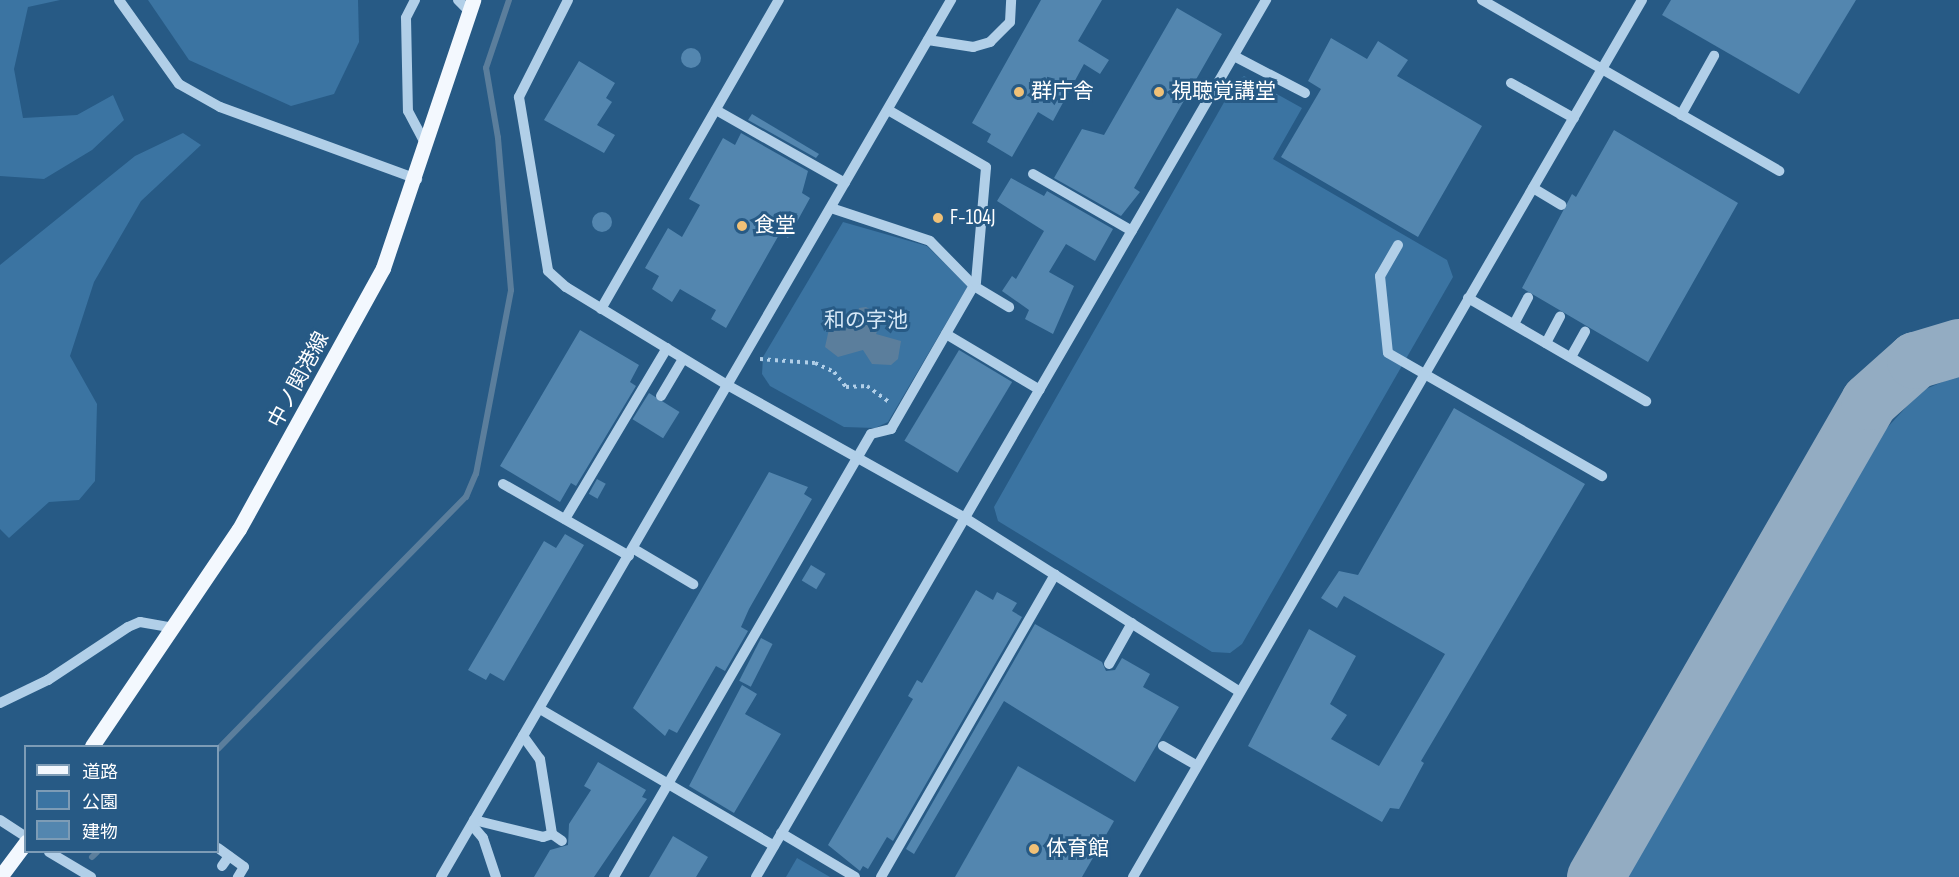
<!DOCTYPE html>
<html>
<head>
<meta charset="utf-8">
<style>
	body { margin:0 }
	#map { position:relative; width:1959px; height:877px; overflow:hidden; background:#275a85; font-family:"Sofia Sans Condensed","Noto Sans JP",sans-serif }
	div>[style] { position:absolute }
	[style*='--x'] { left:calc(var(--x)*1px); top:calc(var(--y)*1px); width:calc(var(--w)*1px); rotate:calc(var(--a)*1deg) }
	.green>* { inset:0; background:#3b74a2 }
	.water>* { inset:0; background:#5b7e9c }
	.stream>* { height:6px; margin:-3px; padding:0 3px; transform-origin:3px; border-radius:3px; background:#5b7e9c }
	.taxiway>* { height:57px; margin:-28.5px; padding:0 28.5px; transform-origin:28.5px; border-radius:28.5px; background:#93acc2 }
	.building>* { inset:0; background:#5386af; transform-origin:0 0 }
	.round { border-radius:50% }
	.path>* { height:4px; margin-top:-2px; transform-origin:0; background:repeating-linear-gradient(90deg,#b1cfe8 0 3px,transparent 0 7.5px) }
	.minor>* { height:10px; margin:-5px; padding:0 5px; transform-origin:5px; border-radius:5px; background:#b1cfe8 }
	.major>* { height:15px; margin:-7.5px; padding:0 7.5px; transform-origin:7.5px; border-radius:7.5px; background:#f3f8fe }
	.dots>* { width:16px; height:16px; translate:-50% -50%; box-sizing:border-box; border:3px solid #275a85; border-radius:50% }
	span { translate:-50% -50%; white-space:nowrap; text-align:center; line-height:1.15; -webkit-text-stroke:6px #275a85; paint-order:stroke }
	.poi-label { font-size:21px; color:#fff }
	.left { translate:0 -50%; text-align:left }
	.park-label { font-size:21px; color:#d5e7f6 }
	.street-label { font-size:21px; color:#fff }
	.legend { position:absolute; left:24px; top:745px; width:195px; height:108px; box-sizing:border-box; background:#275a85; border:2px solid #7d9cb6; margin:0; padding:8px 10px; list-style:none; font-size:18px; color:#fff }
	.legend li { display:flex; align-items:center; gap:12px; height:30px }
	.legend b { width:30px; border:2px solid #7d9cb6 }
</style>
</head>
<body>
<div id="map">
	<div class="green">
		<div style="clip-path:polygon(0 0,60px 0,28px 7px,14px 69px,23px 118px,77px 115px,113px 95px,124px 120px,92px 150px,44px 179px,0 176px)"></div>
		<div style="clip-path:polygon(148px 0,358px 0,359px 42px,334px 94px,291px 106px,189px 60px)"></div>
		<div style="clip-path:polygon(1244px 76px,1302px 108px,1273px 159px,1447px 260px,1453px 277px,1242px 644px,1230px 653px,1212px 652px,998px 521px,994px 507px,1235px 83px)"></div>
		<div style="clip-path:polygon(183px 133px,201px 145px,141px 201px,94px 282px,70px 356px,97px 404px,95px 481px,79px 500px,49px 502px,9px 538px,0 529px,0 265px,135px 156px)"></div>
		<div style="clip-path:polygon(843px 222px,927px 246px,968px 286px,888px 422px,875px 428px,844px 427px,770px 386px,762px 374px,763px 357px)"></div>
		<div style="clip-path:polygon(1959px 375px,1959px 877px,1624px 877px,1885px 430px,1921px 391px)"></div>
		<div style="clip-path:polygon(797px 858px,830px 877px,786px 877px)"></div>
	</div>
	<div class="water">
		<div style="clip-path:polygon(866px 307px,884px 317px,876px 334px,901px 341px,898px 359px,891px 365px,872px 364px,863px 350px,838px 357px,825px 347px,829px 329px,854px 328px,859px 308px)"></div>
	</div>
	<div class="stream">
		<div style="--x:218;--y:749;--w:354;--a:-45.5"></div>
		<div style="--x:466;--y:497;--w:25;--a:-67"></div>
		<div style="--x:476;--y:474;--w:187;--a:-79.2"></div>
		<div style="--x:511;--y:290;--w:153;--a:-94.9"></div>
		<div style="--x:498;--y:138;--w:71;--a:-99.7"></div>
		<div style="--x:486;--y:68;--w:72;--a:-71.3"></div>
		<div style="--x:92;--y:857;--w:7;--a:-45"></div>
	</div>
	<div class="taxiway">
		<div style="--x:1595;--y:877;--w:549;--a:-60.07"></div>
		<div style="--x:1869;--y:401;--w:62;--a:-41.7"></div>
		<div style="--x:1915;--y:360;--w:46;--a:-16.5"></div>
	</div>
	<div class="building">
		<div style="clip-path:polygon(1041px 0,1102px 0,1078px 41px,1109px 60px,1100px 74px,1084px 64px,1053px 121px,1038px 112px,1012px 157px,987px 142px,991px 134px,972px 123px)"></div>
		<div style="clip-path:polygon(1671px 0,1856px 0,1799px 94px,1662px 15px)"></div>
		<div style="clip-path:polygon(1177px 8px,1222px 34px,1134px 188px,1140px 192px,1121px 216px,1054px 178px,1082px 129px,1104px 135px)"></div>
		<div style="clip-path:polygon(1331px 38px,1367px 59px,1378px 41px,1408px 60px,1397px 76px,1482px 126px,1418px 237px,1281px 157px,1321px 89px,1308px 81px)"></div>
		<div class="round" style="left:681px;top:48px;width:20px;height:20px"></div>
		<div style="clip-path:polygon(579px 61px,615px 83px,606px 98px,612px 102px,597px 125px,615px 135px,604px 153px,544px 120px)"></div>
		<div style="clip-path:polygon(752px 114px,819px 154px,816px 158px,748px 120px)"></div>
		<div style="clip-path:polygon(1614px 130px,1738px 203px,1648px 362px,1522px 288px,1572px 194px,1576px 197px)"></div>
		<div style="clip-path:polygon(741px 133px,808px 171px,802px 193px,810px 198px,788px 238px,780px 233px,726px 328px,711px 319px,716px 310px,680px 289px,672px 302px,652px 289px,659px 276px,645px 268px,668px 228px,682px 237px,700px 205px,689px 199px,723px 138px,735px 145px)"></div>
		<div style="clip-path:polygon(1011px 178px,1044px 196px,1047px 191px,1113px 229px,1095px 261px,1066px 244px,1049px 272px,1074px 286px,1053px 334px,1025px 319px,1029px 310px,1002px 291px,1012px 276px,1016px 279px,1044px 231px,997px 201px)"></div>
		<div class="round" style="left:592px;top:212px;width:20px;height:20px"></div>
		<div style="clip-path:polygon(580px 330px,639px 365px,630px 382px,636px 386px,576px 486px,571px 483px,560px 502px,500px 466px)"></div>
		<div style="left:959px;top:350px;width:62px;height:106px;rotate:31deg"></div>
		<div style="left:649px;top:393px;width:36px;height:31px;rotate:32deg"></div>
		<div style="clip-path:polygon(1454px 408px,1585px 484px,1421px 761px,1424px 763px,1399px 809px,1390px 808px,1382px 822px,1248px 746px,1309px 629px,1356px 656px,1330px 704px,1347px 715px,1331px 739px,1379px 766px,1445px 654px,1344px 596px,1337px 608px,1321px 598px,1339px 571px,1358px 575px)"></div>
		<div style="clip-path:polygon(769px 472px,808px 487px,804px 494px,812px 499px,749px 609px,741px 627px,748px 631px,725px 671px,716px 666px,677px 733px,669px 729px,665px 736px,633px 708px)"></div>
		<div style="left:597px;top:479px;width:10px;height:17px;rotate:29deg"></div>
		<div style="clip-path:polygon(565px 534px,584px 545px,504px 681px,490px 673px,486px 680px,468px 670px,544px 541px,556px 548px)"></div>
		<div style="left:811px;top:565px;width:17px;height:18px;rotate:31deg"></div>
		<div style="clip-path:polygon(976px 590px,993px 600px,997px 592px,1017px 603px,1012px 611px,1022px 617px,893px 841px,887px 837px,868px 869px,863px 866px,860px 871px,828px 845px,913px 699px,908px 696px,917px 680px,922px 683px)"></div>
		<div style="clip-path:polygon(1035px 624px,1102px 662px,1106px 671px,1115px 670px,1122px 658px,1150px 674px,1143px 687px,1179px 707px,1135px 782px,1004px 701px,914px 854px,906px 849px)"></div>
		<div style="left:761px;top:638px;width:13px;height:48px;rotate:27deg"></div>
		<div style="clip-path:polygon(742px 685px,757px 694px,745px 714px,781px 734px,734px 813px,689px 786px)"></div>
		<div style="clip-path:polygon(598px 762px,646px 790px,642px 797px,647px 799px,594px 877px,534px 877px,550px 850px,568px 845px,569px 824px,591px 790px,584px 786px)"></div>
		<div style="clip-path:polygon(1018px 766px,1114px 821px,1082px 877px,955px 877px)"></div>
		<div style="clip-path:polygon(673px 836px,708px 857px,696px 877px,649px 877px)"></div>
	</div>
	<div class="path">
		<div style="--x:760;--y:359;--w:55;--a:4.2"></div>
		<div style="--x:815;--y:363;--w:21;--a:25"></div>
		<div style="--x:834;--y:372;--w:19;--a:51"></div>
		<div style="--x:846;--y:387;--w:21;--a:-3"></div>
		<div style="--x:867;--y:386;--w:27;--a:36"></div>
	</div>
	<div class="minor">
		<div style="--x:119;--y:0;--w:103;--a:54.5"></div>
		<div style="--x:179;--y:84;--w:47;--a:29.3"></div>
		<div style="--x:220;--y:107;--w:210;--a:20.1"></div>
		<div style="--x:415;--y:0;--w:20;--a:117"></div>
		<div style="--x:406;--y:18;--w:93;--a:88.8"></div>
		<div style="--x:408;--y:111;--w:38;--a:62"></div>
		<div style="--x:458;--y:0;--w:14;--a:45"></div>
		<div style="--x:568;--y:0;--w:109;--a:116.8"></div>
		<div style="--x:519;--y:97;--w:176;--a:80.5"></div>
		<div style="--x:548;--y:271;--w:24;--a:42"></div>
		<div style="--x:566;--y:287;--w:191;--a:31.3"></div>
		<div style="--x:729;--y:386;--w:270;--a:29.2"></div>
		<div style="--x:965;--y:518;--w:325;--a:32.3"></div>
		<div style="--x:1482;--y:0;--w:343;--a:29.9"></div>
		<div style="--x:928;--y:40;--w:46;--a:8.8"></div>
		<div style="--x:973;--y:47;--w:18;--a:-16"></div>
		<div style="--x:990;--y:42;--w:28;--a:-45"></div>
		<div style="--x:1010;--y:22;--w:22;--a:-87"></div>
		<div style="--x:1234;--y:56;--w:80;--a:27.5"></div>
		<div style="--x:1511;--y:83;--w:72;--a:29.1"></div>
		<div style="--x:716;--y:110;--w:148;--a:29.5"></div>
		<div style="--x:1681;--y:115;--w:68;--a:-60.8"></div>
		<div style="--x:1033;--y:174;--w:114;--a:29.9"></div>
		<div style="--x:1533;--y:188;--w:33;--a:31"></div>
		<div style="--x:831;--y:208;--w:104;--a:18.4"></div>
		<div style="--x:930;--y:241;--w:63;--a:45.6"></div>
		<div style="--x:974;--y:286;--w:41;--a:31"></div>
		<div style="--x:1398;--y:245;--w:36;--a:120"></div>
		<div style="--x:1380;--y:276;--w:77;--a:84.1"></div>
		<div style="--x:1388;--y:353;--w:247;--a:29.9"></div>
		<div style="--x:1468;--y:298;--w:206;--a:30.1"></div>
		<div style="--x:601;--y:309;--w:357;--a:-60.1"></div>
		<div style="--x:1514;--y:324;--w:30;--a:-62"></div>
		<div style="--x:946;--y:334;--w:109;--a:30.8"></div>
		<div style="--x:1546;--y:343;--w:30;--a:-62"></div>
		<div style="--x:1571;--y:357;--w:29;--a:-61"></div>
		<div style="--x:661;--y:396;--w:43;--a:-59.3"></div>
		<div style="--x:503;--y:484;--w:145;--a:29.7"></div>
		<div style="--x:565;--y:519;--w:199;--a:-59.2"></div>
		<div style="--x:634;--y:549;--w:69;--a:30.7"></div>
		<div style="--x:1109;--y:664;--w:47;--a:-60.7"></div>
		<div style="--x:0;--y:703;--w:53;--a:-25.6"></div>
		<div style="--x:48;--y:680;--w:96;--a:-33.5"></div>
		<div style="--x:128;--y:627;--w:13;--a:-23"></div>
		<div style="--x:140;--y:622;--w:34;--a:10"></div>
		<div style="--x:540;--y:709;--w:271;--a:30.3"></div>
		<div style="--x:523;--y:736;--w:29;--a:54"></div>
		<div style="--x:540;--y:759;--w:76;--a:80.9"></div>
		<div style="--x:552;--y:834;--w:12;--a:35"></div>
		<div style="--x:1163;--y:746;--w:39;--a:30"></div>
		<div style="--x:0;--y:820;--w:31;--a:33"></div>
		<div style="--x:474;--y:820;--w:71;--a:13.8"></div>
		<div style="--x:543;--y:837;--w:9;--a:-18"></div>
		<div style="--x:472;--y:825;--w:17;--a:50"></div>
		<div style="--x:483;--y:838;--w:41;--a:71.6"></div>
		<div style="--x:781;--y:833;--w:86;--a:30.7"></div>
		<div style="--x:218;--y:848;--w:32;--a:36"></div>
		<div style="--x:244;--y:867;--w:12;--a:121"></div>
		<div style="--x:49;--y:852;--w:49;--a:30.8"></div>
		<div style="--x:222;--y:866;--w:12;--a:-55"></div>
		<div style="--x:441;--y:877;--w:1015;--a:-59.82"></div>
		<div style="--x:614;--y:877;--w:512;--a:-59.88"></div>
		<div style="--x:871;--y:434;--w:21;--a:-14"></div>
		<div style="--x:891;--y:429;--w:170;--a:-60"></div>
		<div style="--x:976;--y:282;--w:115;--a:-85"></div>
		<div style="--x:986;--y:167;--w:113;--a:-149.8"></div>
		<div style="--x:756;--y:877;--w:1015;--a:-59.82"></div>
		<div style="--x:881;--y:877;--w:349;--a:-60.1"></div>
		<div style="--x:1133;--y:877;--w:1014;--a:-59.87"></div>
	</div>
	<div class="major">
		<div style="--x:92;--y:746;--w:262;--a:-55.9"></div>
		<div style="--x:239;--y:529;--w:298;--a:-61.1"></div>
		<div style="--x:383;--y:268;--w:283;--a:-71.4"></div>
		<div style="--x:0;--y:877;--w:44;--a:-53.4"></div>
	</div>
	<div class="dots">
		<div style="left:1019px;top:92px;background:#f0c177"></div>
		<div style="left:1159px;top:92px;background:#f0c177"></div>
		<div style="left:938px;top:218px;background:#f0c177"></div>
		<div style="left:742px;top:226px;background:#f0c177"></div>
		<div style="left:1034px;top:849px;background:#f0c177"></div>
	</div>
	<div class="poi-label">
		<span class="left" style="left:1031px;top:92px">群庁舎</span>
		<span class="left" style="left:1171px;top:92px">視聴覚講堂</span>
		<span class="left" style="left:950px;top:218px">F-104J</span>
		<span class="left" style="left:754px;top:226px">食堂</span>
		<span class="left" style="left:1046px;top:849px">体育館</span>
	</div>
	<div class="park-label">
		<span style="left:866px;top:321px">和の字池</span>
	</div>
	<div class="street-label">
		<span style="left:299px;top:380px;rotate:-62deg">中ノ関港線</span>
	</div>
	<ul class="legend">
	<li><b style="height:8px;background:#f3f8fe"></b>道路</li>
	<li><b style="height:16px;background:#3b74a2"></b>公園</li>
	<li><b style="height:16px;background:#5386af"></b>建物</li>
	</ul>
</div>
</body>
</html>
